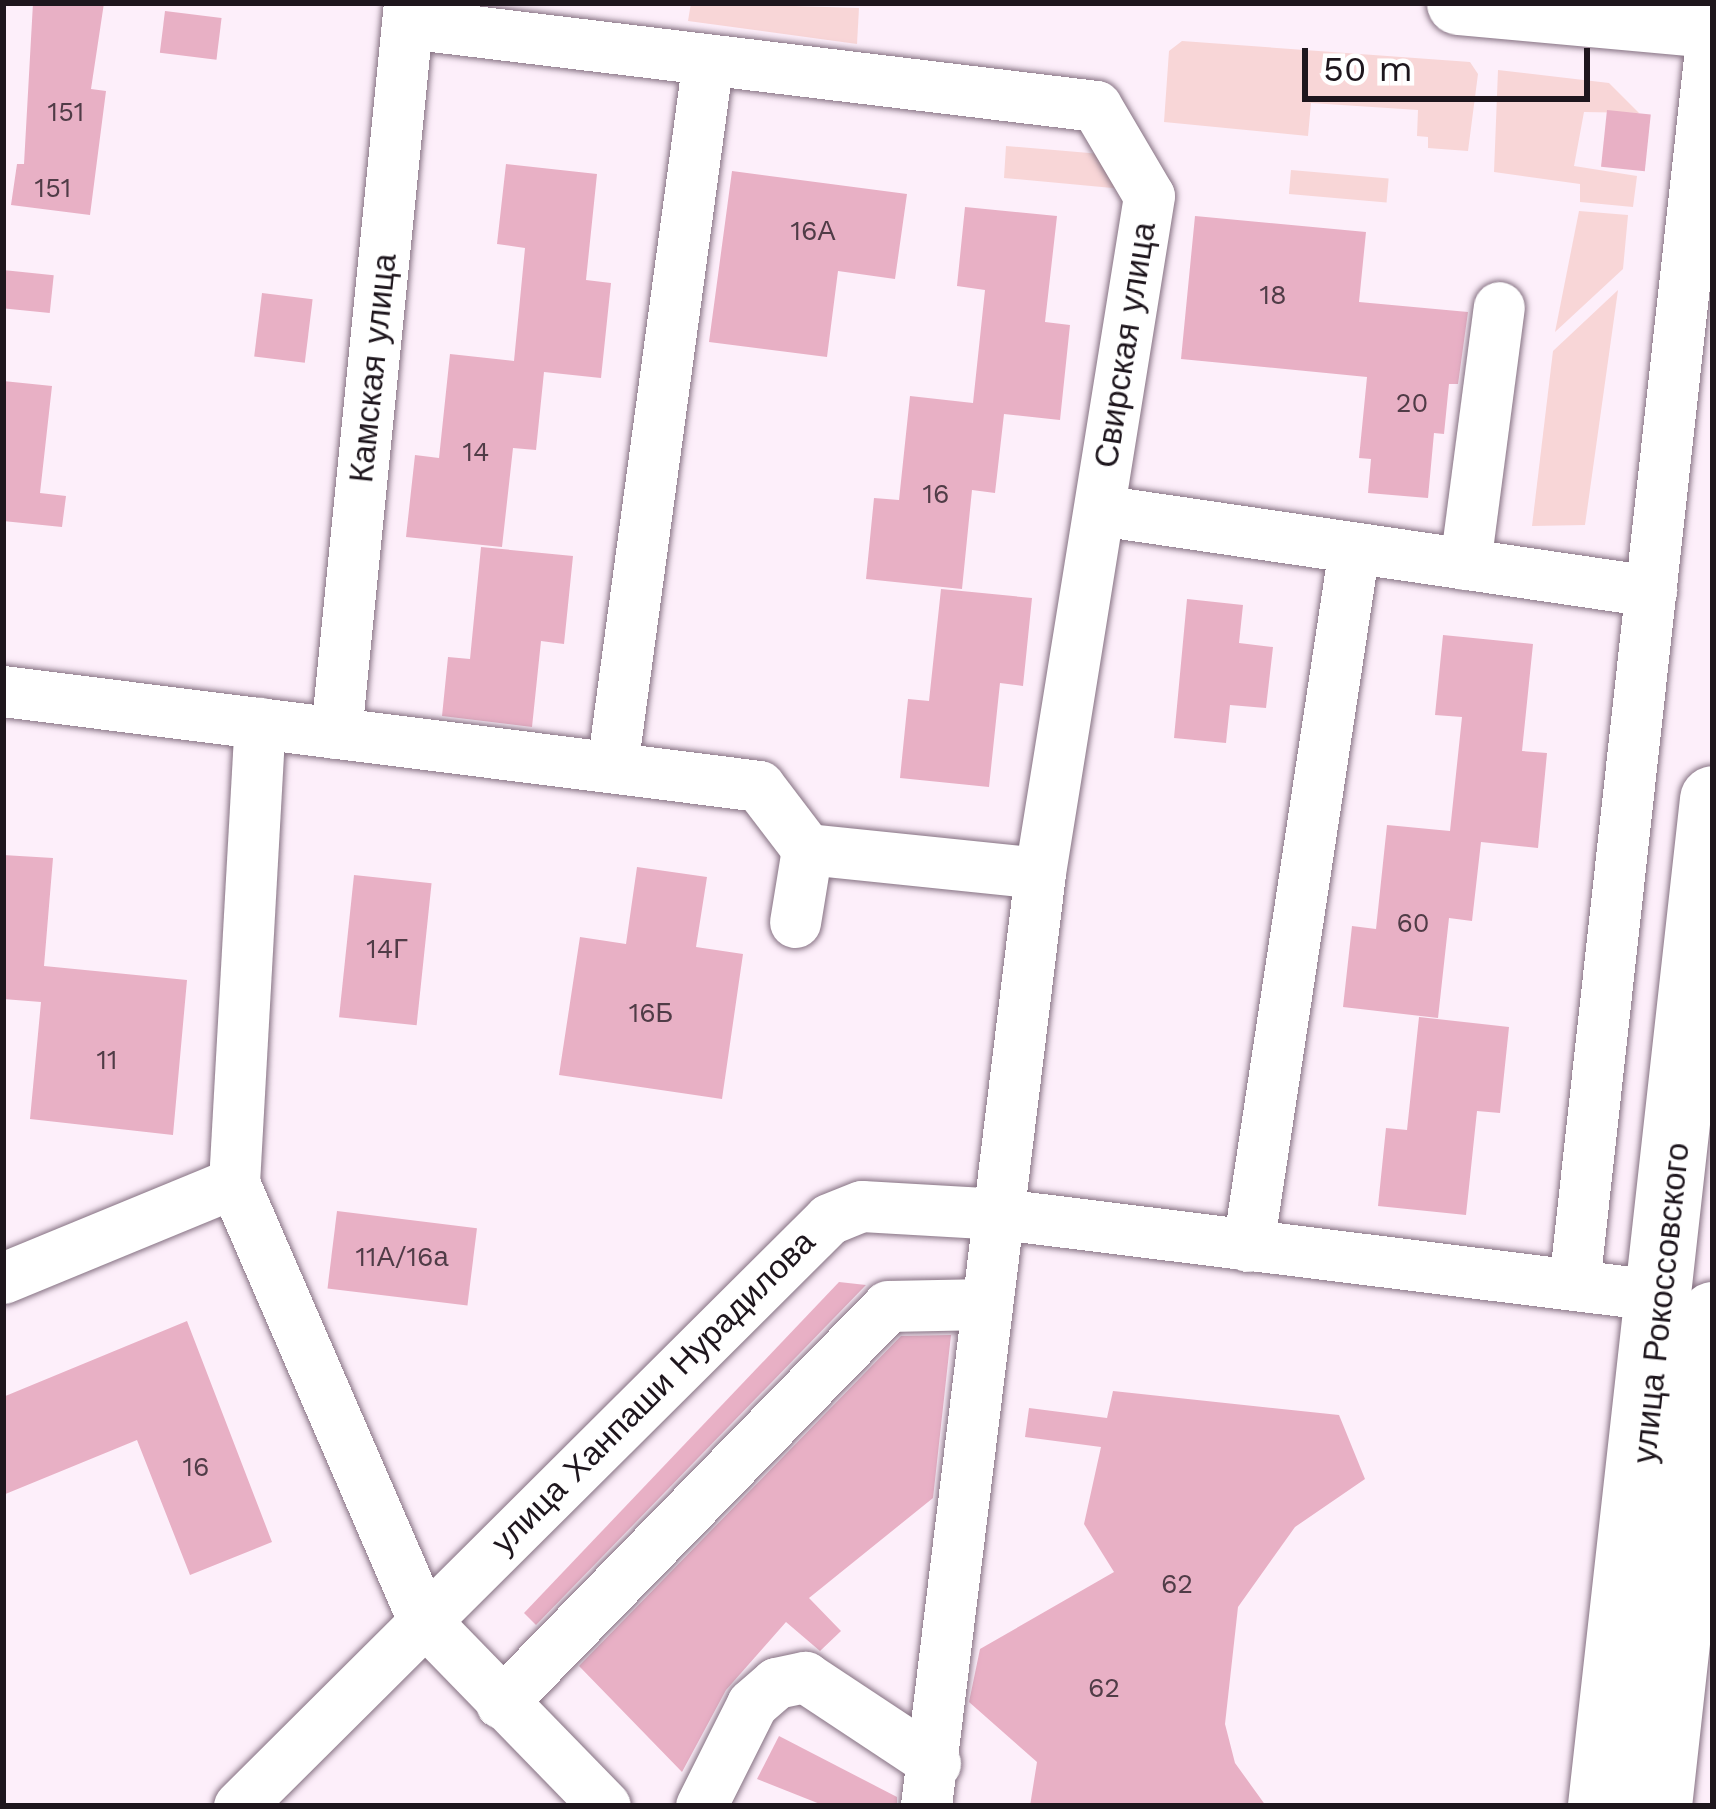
<!DOCTYPE html>
<html>
<head>
<meta charset="utf-8">
<style>
	body { margin:0 }
	#map { position:relative; width:1716px; height:1809px; overflow:hidden; background:#fdeffa; font-family:"Work Sans",sans-serif }
	div>[style] { position:absolute }
	[style*='--x'] { left:calc(var(--x)*1px); top:calc(var(--y)*1px); width:calc(var(--w)*1px); rotate:calc(var(--a)*1deg) }
	.green>* { inset:0; background:#f8d6d7; transform-origin:0 0 }
	.building>* { inset:0; background:#e8b0c5; transform-origin:0 0 }
	.roads { filter:drop-shadow(0 0 3px #857182) drop-shadow(0 0 3px #857182) }
	.minor>* { height:51px; margin:-25.5px; padding:0 25.5px; transform-origin:25.5px; border-radius:25.5px; background:#fff }
	.major>* { height:63px; margin:-31.5px; padding:0 31.5px; transform-origin:31.5px; border-radius:31.5px; background:#fff }
	.highway>* { height:66px; margin:-33px; padding:0 33px; transform-origin:33px; border-radius:33px; background:#fff }
	span { translate:-50% -50%; white-space:nowrap; text-align:center; line-height:1.15; -webkit-text-stroke:9px #fff; paint-order:stroke }
	.number-label { font-size:27px; color:#503c47 }
	.number-label span { -webkit-text-stroke-width:0 }
	.street-label { font-size:33px; color:#1e161d }
	.frame { position:absolute; inset:0; border:6px solid #1e161d; pointer-events:none }
	.scale { position:absolute; left:1302px; top:48px; width:288px; height:54px; box-sizing:border-box; border:6px solid #1e161d; border-top:0; padding-left:15px; font-size:36px; line-height:42px; white-space:nowrap; color:#1e161d; -webkit-text-stroke:9px #fff; paint-order:stroke }
</style>
</head>
<body>
<div id="map">
	<div class="green">
		<div style="clip-path:polygon(691px 3px,859px 8px,857px 44px,688px 21px)"></div>
		<div style="clip-path:polygon(1182px 41px,1470px 62px,1478px 74px,1468px 151px,1428px 148px,1428px 137px,1417px 136px,1418px 110px,1311px 103px,1308px 136px,1164px 122px,1169px 51px)"></div>
		<div style="clip-path:polygon(1498px 70px,1609px 83px,1639px 113px,1584px 112px,1574px 166px,1637px 176px,1633px 207px,1580px 202px,1580px 184px,1494px 172px)"></div>
		<div style="clip-path:polygon(1006px 146px,1101px 154px,1134px 190px,1004px 178px)"></div>
		<div style="left:1291px;top:170px;width:98px;height:24px;rotate:5deg"></div>
		<div style="clip-path:polygon(1579px 211px,1628px 215px,1623px 269px,1555px 332px)"></div>
		<div style="clip-path:polygon(1618px 290px,1585px 525px,1532px 526px,1553px 351px)"></div>
	</div>
	<div class="building">
		<div style="clip-path:polygon(33px 3px,104px 3px,91px 89px,106px 91px,90px 215px,11px 205px,17px 164px,24px 164px)"></div>
		<div style="left:165px;top:11px;width:57px;height:42px;rotate:7deg"></div>
		<div style="left:1607px;top:110px;width:44px;height:57px;rotate:6deg"></div>
		<div style="clip-path:polygon(506px 164px,597px 174px,586px 280px,611px 283px,601px 378px,544px 372px,536px 450px,513px 448px,502px 547px,406px 537px,415px 455px,439px 458px,450px 354px,514px 361px,525px 248px,497px 244px)"></div>
		<div style="clip-path:polygon(732px 171px,907px 194px,895px 279px,838px 271px,827px 357px,709px 342px)"></div>
		<div style="clip-path:polygon(965px 207px,1057px 216px,1045px 322px,1070px 325px,1060px 420px,1004px 414px,995px 493px,972px 490px,962px 589px,866px 579px,874px 498px,899px 500px,910px 396px,973px 403px,985px 290px,957px 286px)"></div>
		<div style="clip-path:polygon(1195px 216px,1366px 232px,1359px 302px,1468px 312px,1458px 384px,1449px 384px,1444px 434px,1434px 433px,1428px 498px,1368px 493px,1371px 459px,1359px 458px,1367px 377px,1181px 359px)"></div>
		<div style="left:3px;top:270px;width:51px;height:38px;rotate:6deg"></div>
		<div style="left:262px;top:293px;width:51px;height:64px;rotate:7deg"></div>
		<div style="clip-path:polygon(3px 381px,52px 386px,40px 493px,66px 496px,62px 527px,3px 521px)"></div>
		<div style="clip-path:polygon(481px 547px,573px 556px,564px 644px,541px 641px,532px 727px,442px 716px,448px 657px,470px 659px)"></div>
		<div style="clip-path:polygon(941px 589px,1032px 598px,1023px 686px,1000px 683px,989px 787px,900px 778px,908px 699px,929px 701px)"></div>
		<div style="clip-path:polygon(1187px 599px,1243px 605px,1239px 643px,1273px 647px,1266px 708px,1230px 705px,1226px 743px,1174px 738px)"></div>
		<div style="clip-path:polygon(1443px 635px,1533px 644px,1522px 751px,1547px 753px,1538px 848px,1481px 842px,1472px 921px,1449px 918px,1438px 1018px,1343px 1007px,1352px 926px,1376px 929px,1387px 825px,1450px 831px,1462px 717px,1435px 715px)"></div>
		<div style="clip-path:polygon(3px 855px,53px 858px,44px 966px,187px 980px,173px 1135px,30px 1119px,41px 1002px,3px 999px)"></div>
		<div style="clip-path:polygon(637px 867px,707px 877px,696px 947px,743px 954px,722px 1099px,559px 1075px,580px 937px,626px 944px)"></div>
		<div style="left:354px;top:875px;width:78px;height:143px;rotate:6deg"></div>
		<div style="clip-path:polygon(1419px 1017px,1509px 1027px,1500px 1113px,1477px 1111px,1466px 1215px,1378px 1206px,1386px 1128px,1407px 1130px)"></div>
		<div style="left:337px;top:1211px;width:141px;height:78px;rotate:7deg"></div>
		<div style="clip-path:polygon(839px 1282px,866px 1285px,536px 1625px,524px 1613px)"></div>
		<div style="clip-path:polygon(187px 1321px,272px 1542px,190px 1575px,137px 1440px,3px 1495px,3px 1397px)"></div>
		<div style="clip-path:polygon(951px 1335px,933px 1498px,809px 1598px,841px 1631px,820px 1651px,786px 1622px,726px 1690px,682px 1772px,579px 1666px,901px 1336px)"></div>
		<div style="clip-path:polygon(1113px 1391px,1339px 1415px,1365px 1479px,1295px 1527px,1238px 1607px,1225px 1724px,1235px 1763px,1266px 1806px,1030px 1806px,1037px 1762px,969px 1702px,980px 1649px,1114px 1572px,1084px 1524px,1101px 1447px,1025px 1437px,1029px 1408px,1107px 1418px)"></div>
		<div style="clip-path:polygon(779px 1736px,897px 1797px,897px 1806px,825px 1806px,757px 1779px)"></div>
	</div>
	<div class="roads">
		<div class="minor">
			<div style="--x:407;--y:23;--w:694;--a:6.87"></div>
			<div style="--x:1096;--y:106;--w:104;--a:59.5"></div>
			<div style="--x:1149;--y:196;--w:686;--a:99.15"></div>
			<div style="--x:1040;--y:873;--w:940;--a:96.97"></div>
			<div style="--x:1099;--y:510;--w:558;--a:8.35"></div>
			<div style="--x:1465;--y:564;--w:259;--a:-82.5"></div>
			<div style="--x:3;--y:691;--w:762;--a:7.16"></div>
			<div style="--x:759;--y:786;--w:79;--a:52.7"></div>
			<div style="--x:807;--y:849;--w:74;--a:99.3"></div>
			<div style="--x:336;--y:733;--w:734;--a:-84.29"></div>
			<div style="--x:612;--y:767;--w:714;--a:-82.28"></div>
			<div style="--x:807;--y:849;--w:234;--a:5.9"></div>
			<div style="--x:234;--y:1183;--w:461;--a:-86.8"></div>
			<div style="--x:1248;--y:1246;--w:706;--a:-81.36"></div>
			<div style="--x:3;--y:1278;--w:250;--a:-22.4"></div>
			<div style="--x:234;--y:1183;--w:475;--a:66.6"></div>
			<div style="--x:423;--y:1619;--w:261;--a:45.8"></div>
			<div style="--x:1574;--y:1285;--w:1272;--a:-83.72"></div>
			<div style="--x:501;--y:1703;--w:554;--a:-45.73"></div>
			<div style="--x:888;--y:1306;--w:99;--a:-1.2"></div>
			<div style="--x:239;--y:1806;--w:832;--a:-44.85"></div>
			<div style="--x:829;--y:1219;--w:35;--a:-22"></div>
			<div style="--x:862;--y:1206;--w:139;--a:3.3"></div>
			<div style="--x:1001;--y:1214;--w:667;--a:7.06"></div>
			<div style="--x:701;--y:1806;--w:114;--a:-63.4"></div>
			<div style="--x:752;--y:1704;--w:32;--a:-41"></div>
			<div style="--x:776;--y:1683;--w:30;--a:-12"></div>
			<div style="--x:805;--y:1677;--w:156;--a:33.5"></div>
		</div>
		<div class="major">
			<div style="--x:1458;--y:3;--w:256;--a:5.2"></div>
		</div>
		<div class="highway">
			<div style="--x:1601;--y:1806;--w:1013;--a:-83.65"></div>
			<div style="--x:1659;--y:1806;--w:494;--a:-83.7"></div>
		</div>
	</div>
	<div class="number-label">
		<span style="left:66px;top:113px">151</span>
		<span style="left:53px;top:189px">151</span>
		<span style="left:813px;top:232px">16А</span>
		<span style="left:1273px;top:296px">18</span>
		<span style="left:1412px;top:404px">20</span>
		<span style="left:476px;top:453px">14</span>
		<span style="left:936px;top:495px">16</span>
		<span style="left:1413px;top:924px">60</span>
		<span style="left:387px;top:950px">14Г</span>
		<span style="left:651px;top:1014px">16Б</span>
		<span style="left:107px;top:1061px">11</span>
		<span style="left:402px;top:1258px">11А/16а</span>
		<span style="left:196px;top:1468px">16</span>
		<span style="left:1177px;top:1585px">62</span>
		<span style="left:1104px;top:1689px">62</span>
	</div>
	<div class="street-label">
		<span style="left:1125px;top:345px;rotate:-81deg">Свирская улица</span>
		<span style="left:373px;top:368px;rotate:-84deg">Камская улица</span>
		<span style="left:1661px;top:1303px;rotate:-84deg">улица Рокоссовского</span>
		<span style="left:653px;top:1392px;rotate:-45deg">улица Ханпаши Нурадилова</span>
	</div>
	<div class="frame"></div>
	<div class="scale">50 m</div>
</div>
</body>
</html>
